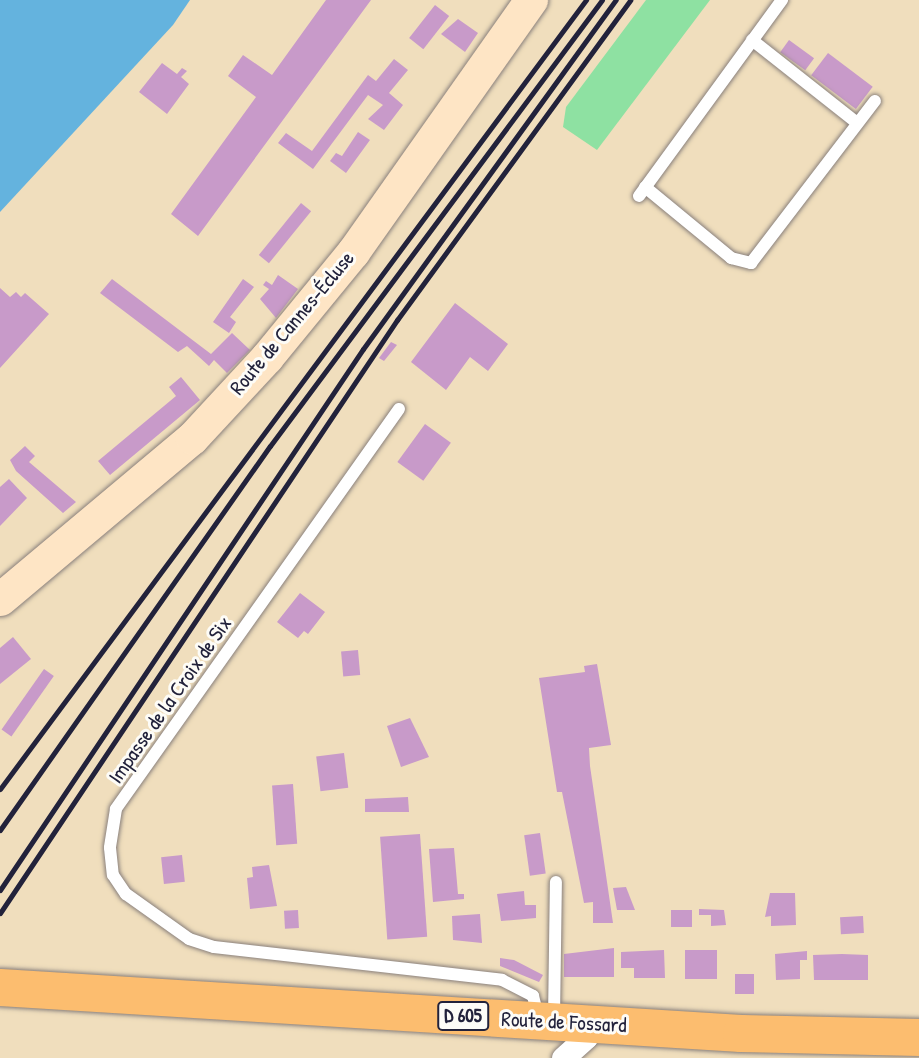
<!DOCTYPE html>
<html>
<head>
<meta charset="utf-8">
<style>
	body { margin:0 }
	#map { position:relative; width:919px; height:1058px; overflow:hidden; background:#f0debd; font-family:"Patrick Hand",sans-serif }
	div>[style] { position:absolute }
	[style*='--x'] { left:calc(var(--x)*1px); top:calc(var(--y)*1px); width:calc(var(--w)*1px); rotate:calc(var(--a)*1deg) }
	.green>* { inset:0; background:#8ee1a2 }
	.water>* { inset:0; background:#64b3de }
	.building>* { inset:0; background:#c89ac9; transform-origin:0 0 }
	.roads { filter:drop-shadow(0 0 2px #89807c) drop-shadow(0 0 2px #89807c) }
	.lane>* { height:12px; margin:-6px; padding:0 6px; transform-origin:6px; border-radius:6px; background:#fff }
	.street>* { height:23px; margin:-11.5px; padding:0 11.5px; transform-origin:11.5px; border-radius:11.5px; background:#fff }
	.secondary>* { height:33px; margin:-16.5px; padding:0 16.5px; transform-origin:16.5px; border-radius:16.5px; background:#fee5c5 }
	.primary>* { height:37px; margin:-18.5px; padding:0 18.5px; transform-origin:18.5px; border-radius:18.5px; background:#fcbd6f }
	.rail>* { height:5px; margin:-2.5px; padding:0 2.5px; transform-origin:2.5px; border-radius:2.5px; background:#22223b }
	span { translate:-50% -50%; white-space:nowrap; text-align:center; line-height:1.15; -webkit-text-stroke:6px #fdfcf7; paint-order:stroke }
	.shield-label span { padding:2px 5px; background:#fdfcf7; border:2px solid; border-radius:5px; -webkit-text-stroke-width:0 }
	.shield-label { font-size:19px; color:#22223b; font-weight:700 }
	.street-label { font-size:21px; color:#22223b }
</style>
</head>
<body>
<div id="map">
	<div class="green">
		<div style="clip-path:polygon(646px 0,710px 0,597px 150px,563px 127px,566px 107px)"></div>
	</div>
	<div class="water">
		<div style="clip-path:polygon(0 0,190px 0,173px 25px,0 212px)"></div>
	</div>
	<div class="building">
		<div style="clip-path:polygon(326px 0,371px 0,198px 236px,171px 214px,256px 97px,228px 76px,243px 55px,272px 75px)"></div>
		<div style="left:435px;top:5px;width:18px;height:42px;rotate:38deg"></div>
		<div style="clip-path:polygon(458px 19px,478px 33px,465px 52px,441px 34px)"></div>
		<div style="left:789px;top:40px;width:31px;height:15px;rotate:36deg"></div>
		<div style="left:828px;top:53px;width:56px;height:28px;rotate:37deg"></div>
		<div style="clip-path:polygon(394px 59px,408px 70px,389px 93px,403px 105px,384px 130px,368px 119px,383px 105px,368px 95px,313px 169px,278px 143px,286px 133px,312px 151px,368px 75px,376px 81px)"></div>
		<div style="clip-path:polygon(162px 63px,177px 74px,182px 68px,187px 71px,181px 77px,189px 84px,167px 114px,139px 92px)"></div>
		<div style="clip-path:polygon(358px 132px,370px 140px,346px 173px,330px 161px,336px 153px,342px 156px)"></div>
		<div style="left:301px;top:203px;width:13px;height:67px;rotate:39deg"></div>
		<div style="clip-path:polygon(278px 275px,298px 289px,276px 318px,260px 299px,269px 289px,263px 285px,266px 281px,272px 285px)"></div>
		<div style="clip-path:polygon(112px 279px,211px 354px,232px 333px,250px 350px,227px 373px,214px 360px,209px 366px,187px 346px,178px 352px,100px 293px)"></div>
		<div style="clip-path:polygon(243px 279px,254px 287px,230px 317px,236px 322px,229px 333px,213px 322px)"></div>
		<div style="clip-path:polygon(0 288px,10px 297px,16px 292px,21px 297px,25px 293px,49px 314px,0 368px)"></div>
		<div style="clip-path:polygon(455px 303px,508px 344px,488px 371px,470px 357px,446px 390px,411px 362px)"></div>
		<div style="clip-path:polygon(391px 342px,397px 345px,384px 361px,379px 358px)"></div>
		<div style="clip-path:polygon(181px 377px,200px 400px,110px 475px,98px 461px,176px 396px,169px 387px)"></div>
		<div style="left:425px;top:424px;width:32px;height:47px;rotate:36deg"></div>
		<div style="clip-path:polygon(25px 446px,35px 456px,29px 462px,76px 502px,63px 513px,16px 471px,10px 460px)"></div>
		<div style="clip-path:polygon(9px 479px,27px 498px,0 526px,0 487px)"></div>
		<div style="clip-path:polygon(300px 593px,325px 612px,308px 634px,304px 631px,298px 638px,277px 622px)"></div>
		<div style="clip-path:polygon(13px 637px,31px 659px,0 684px,0 648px)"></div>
		<div style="left:358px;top:650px;width:25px;height:17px;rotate:85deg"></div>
		<div style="clip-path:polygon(597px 664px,611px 745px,589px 748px,590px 766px,613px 923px,593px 923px,593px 902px,584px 903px,562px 792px,557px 792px,539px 678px,585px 672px,584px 666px)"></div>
		<div style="left:44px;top:669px;width:12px;height:74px;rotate:35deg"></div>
		<div style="clip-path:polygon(410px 718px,429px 757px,401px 767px,387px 726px)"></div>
		<div style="left:344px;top:753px;width:35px;height:28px;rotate:83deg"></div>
		<div style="left:293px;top:784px;width:60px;height:21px;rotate:86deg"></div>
		<div style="clip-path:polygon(408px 797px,409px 812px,365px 812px,365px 799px)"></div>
		<div style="left:540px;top:833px;width:41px;height:16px;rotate:82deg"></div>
		<div style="left:420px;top:834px;width:103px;height:40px;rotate:86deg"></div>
		<div style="clip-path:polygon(454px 848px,458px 894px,464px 894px,464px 899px,433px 902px,429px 849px)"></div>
		<div style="left:182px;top:855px;width:27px;height:21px;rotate:84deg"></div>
		<div style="clip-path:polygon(269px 865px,277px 906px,250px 909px,247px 878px,253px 877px,252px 867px)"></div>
		<div style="clip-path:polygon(626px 887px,635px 910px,617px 910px,613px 888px)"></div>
		<div style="clip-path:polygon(524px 891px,525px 905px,536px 905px,536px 918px,501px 921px,497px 894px)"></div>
		<div style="clip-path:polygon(770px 893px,795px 893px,796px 925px,771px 926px,771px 916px,765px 917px)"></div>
		<div style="clip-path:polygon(699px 909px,724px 910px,726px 925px,711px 926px,711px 915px,699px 915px)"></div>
		<div style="left:298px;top:910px;width:18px;height:14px;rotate:87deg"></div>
		<div style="left:671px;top:910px;width:21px;height:17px"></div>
		<div style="clip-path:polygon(480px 914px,482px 943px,453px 940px,452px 916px)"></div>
		<div style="left:863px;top:916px;width:17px;height:23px;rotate:87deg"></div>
		<div style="clip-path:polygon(614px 948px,614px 977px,564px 977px,564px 954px)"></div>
		<div style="clip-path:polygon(664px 950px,665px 978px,634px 978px,634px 968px,621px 968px,621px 952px)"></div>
		<div style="left:685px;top:950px;width:32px;height:29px"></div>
		<div style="clip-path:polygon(807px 951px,807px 960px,800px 960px,800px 979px,776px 980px,775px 954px)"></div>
		<div style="clip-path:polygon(842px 954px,868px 955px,868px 980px,814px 980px,813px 955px)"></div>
		<div style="clip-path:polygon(500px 958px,514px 960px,543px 975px,539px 982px,500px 966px)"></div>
		<div style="left:754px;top:974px;width:20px;height:19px;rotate:90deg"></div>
	</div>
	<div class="roads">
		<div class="lane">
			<div style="--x:752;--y:40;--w:134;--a:38.3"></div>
			<div style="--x:645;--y:187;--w:112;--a:39.5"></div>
			<div style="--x:731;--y:258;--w:21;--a:14"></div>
			<div style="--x:751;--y:263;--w:204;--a:-52.6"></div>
			<div style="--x:639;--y:196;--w:243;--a:-53.9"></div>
			<div style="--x:399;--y:409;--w:490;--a:125.3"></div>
			<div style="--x:116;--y:809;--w:39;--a:99"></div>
			<div style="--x:110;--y:848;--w:27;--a:84"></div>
			<div style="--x:113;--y:875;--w:23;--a:56"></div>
			<div style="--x:126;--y:894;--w:77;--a:35.5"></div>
			<div style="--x:189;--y:939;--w:26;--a:18"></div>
			<div style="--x:214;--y:947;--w:290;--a:6.5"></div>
			<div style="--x:502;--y:980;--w:35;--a:27"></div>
			<div style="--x:533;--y:996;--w:21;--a:76"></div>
			<div style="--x:554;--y:1019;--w:137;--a:-89.2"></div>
		</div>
		<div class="street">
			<div style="--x:563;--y:1058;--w:31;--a:-42"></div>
			<div style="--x:586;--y:1037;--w:15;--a:-74"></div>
		</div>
		<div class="secondary">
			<div style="--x:0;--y:599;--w:251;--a:-40"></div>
			<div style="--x:192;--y:438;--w:110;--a:-47.2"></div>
			<div style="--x:267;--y:357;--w:136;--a:-50.7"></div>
			<div style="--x:353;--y:252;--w:309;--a:-54.8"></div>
		</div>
		<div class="primary">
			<div style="--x:0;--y:987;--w:742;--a:3.55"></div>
			<div style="--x:741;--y:1033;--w:178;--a:1.3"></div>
		</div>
	</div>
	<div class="rail">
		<div style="--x:0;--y:789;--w:983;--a:-53.4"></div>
		<div style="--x:0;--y:830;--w:469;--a:-54.9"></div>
		<div style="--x:270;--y:446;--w:556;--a:-53.34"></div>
		<div style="--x:0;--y:890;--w:651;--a:-56.14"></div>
		<div style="--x:363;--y:349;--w:431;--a:-54.1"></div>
		<div style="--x:0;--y:913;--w:714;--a:-56.2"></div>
		<div style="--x:397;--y:320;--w:396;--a:-53.9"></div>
	</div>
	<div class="shield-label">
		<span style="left:463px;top:1016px">D 605</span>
	</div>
	<div class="street-label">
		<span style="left:292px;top:323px;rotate:-50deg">Route de Cannes-Écluse</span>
		<span style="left:170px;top:700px;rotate:-55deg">Impasse de la Croix de Six</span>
		<span style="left:564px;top:1022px;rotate:3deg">Route de Fossard</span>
	</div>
</div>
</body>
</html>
